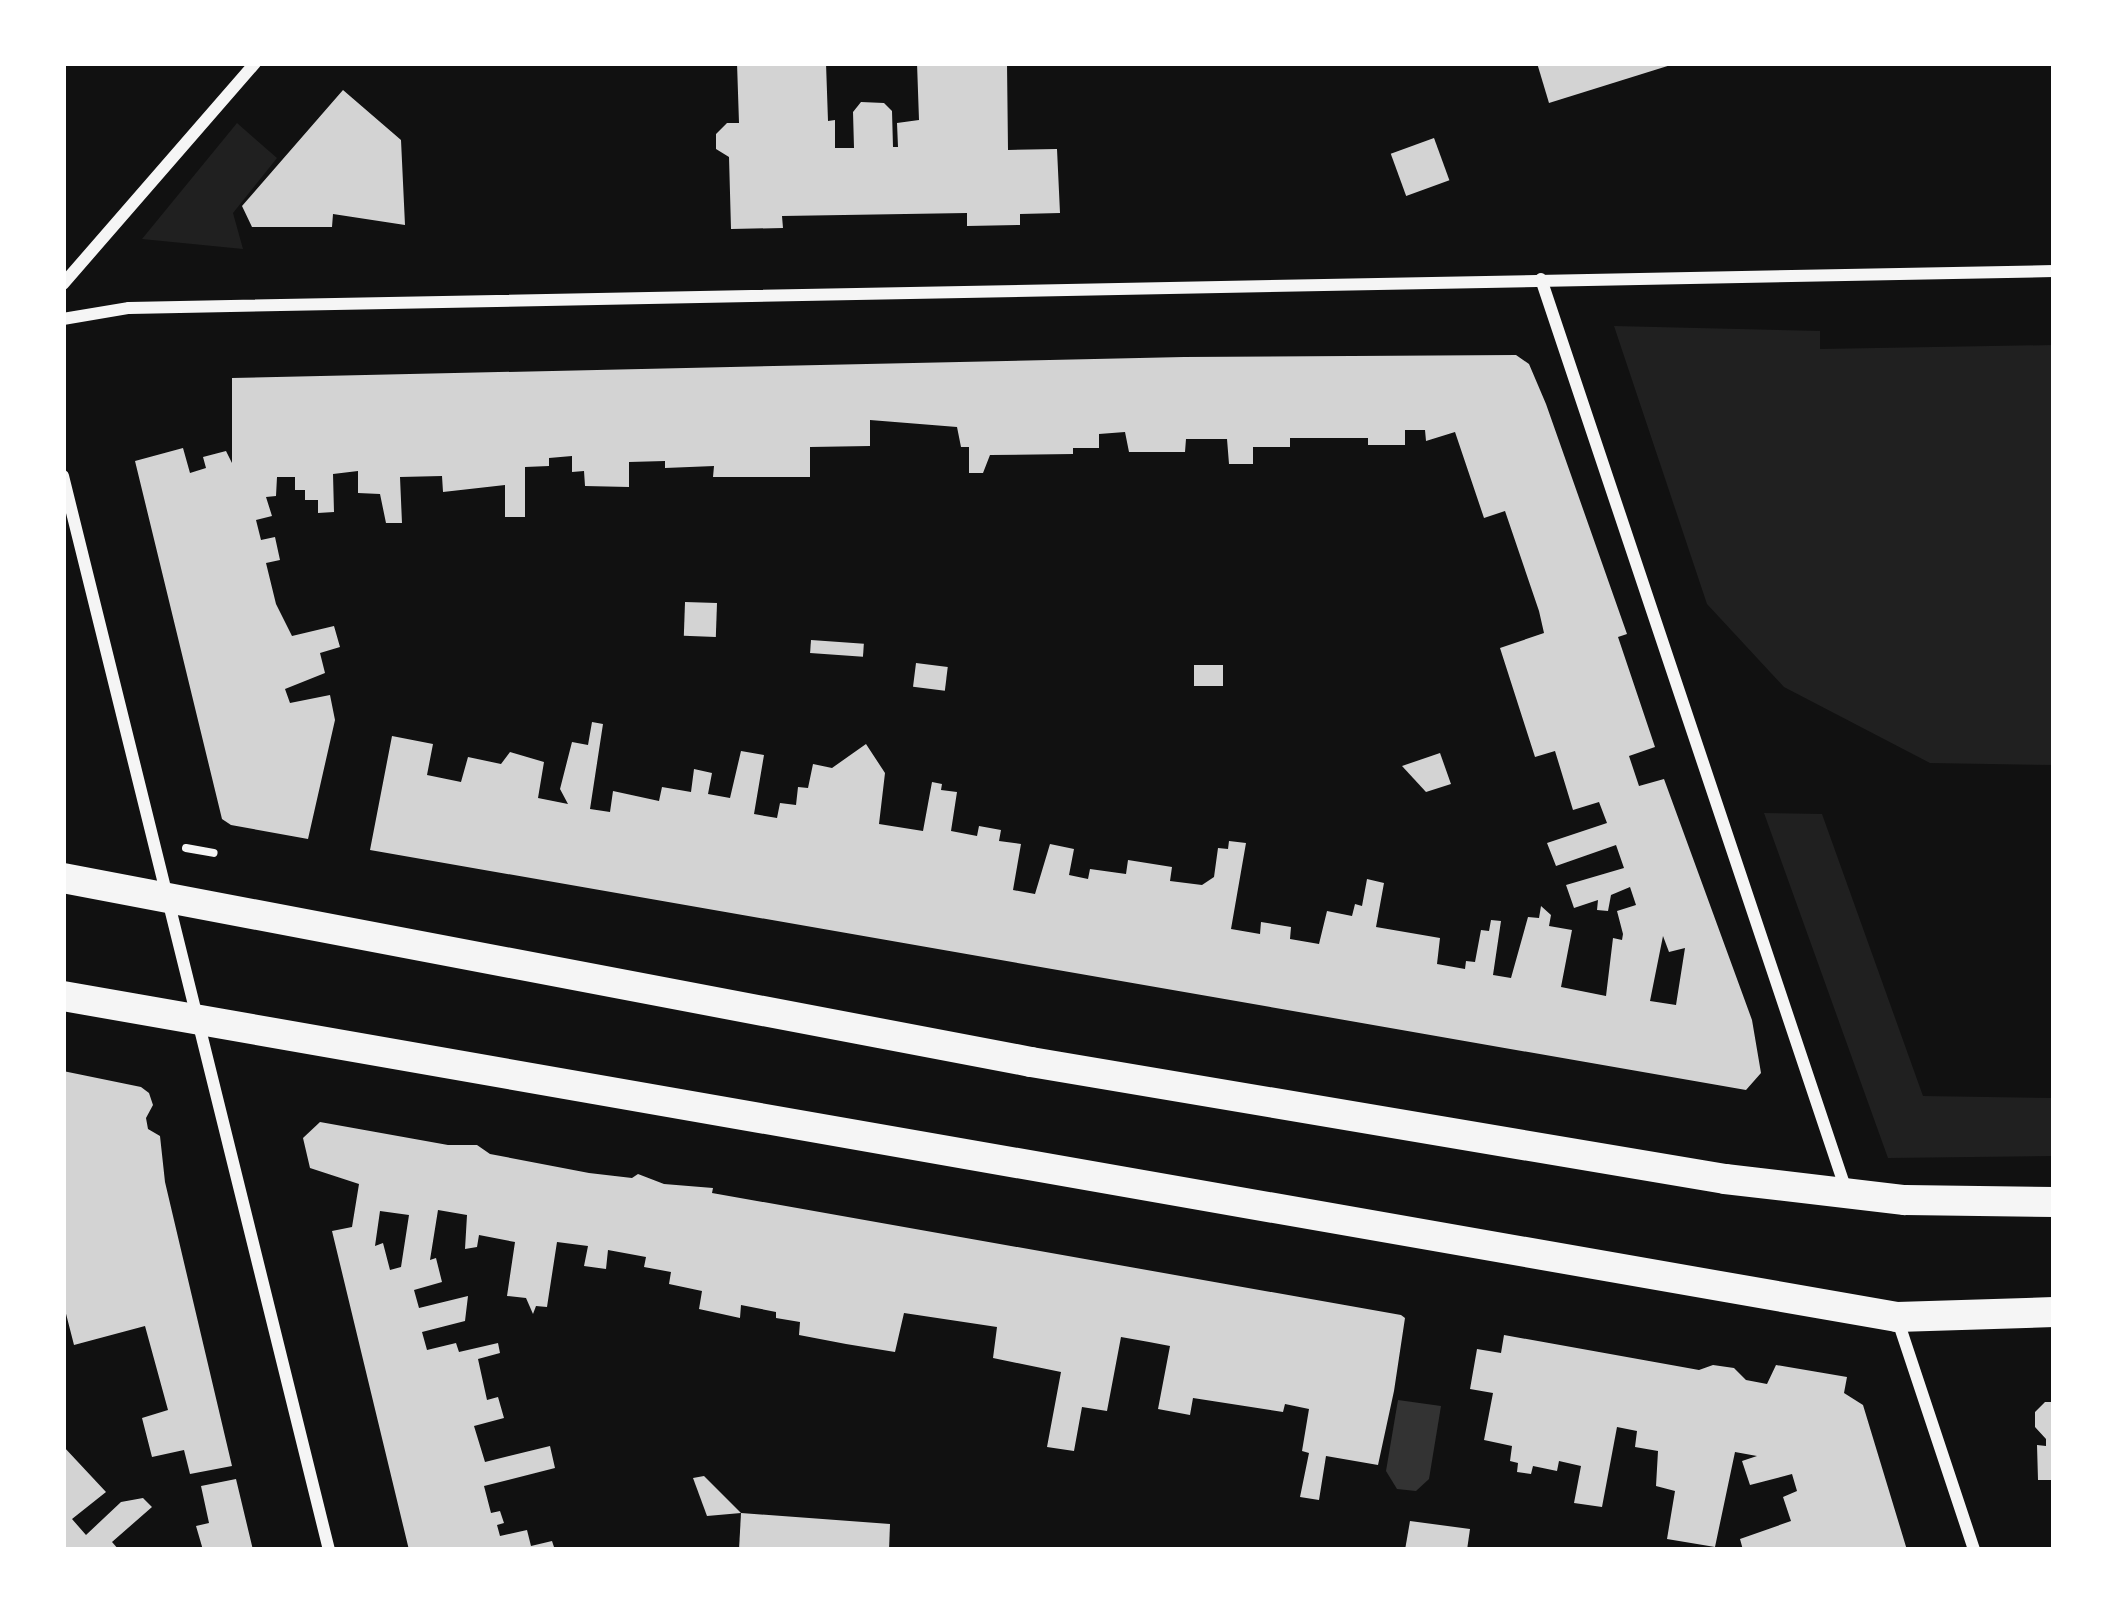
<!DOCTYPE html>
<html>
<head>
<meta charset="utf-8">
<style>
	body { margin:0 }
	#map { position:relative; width:2117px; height:1613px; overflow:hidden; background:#111; font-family:Quicksand,sans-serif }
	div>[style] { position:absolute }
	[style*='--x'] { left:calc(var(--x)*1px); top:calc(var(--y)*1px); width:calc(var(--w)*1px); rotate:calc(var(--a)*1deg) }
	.green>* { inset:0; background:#202020 }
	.water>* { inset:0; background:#333 }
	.building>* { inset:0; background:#d3d3d3; transform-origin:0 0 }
	.path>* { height:8px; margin:-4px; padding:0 4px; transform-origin:4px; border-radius:4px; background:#f5f5f5 }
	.minor>* { height:12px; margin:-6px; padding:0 6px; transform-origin:6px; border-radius:6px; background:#f5f5f5 }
	.primary>* { height:30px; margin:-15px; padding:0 15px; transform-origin:15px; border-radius:15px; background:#f5f5f5 }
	span { translate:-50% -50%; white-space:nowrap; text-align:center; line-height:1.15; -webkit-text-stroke:12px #fff; paint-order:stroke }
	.frame { position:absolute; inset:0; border:66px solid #fff; pointer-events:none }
</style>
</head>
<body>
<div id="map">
	<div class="green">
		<div style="clip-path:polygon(237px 123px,277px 158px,233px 213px,243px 249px,142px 239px)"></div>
		<div style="clip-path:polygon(1614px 326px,1820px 331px,1820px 349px,2054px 345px,2054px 765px,1930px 763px,1784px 687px,1707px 604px)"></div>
		<div style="clip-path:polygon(1764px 813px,1822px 814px,1923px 1096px,2054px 1098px,2054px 1156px,1888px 1158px)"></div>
	</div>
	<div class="water">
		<div style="clip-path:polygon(1398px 1400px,1441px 1406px,1429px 1479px,1416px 1491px,1397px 1489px,1386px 1471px)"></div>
	</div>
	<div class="building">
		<div style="clip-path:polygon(737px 63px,826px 63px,828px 121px,835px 120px,835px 148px,854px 148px,853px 112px,861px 102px,884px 103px,892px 111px,893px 147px,898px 147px,897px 123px,919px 120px,917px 63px,1007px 63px,1008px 150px,1057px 149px,1060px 213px,1020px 214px,1020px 225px,967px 226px,967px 213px,782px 216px,783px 228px,731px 229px,729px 157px,716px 149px,716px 134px,727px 123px,739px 123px)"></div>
		<div style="clip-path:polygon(1537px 63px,1674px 63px,1674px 64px,1549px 103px)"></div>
		<div style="clip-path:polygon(343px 90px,401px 140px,405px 225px,333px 214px,332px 227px,252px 227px,242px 206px)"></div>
		<div style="left:1434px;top:138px;width:45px;height:46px;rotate:70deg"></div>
		<div style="clip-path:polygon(evenodd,1516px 355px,1529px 364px,1546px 404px,1627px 634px,1618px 637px,1655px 747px,1629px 756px,1639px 786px,1664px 779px,1752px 1020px,1761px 1073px,1746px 1090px,370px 850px,392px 736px,433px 744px,427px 775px,461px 782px,468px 757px,501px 764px,510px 752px,544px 762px,538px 798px,568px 804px,560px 789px,572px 742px,588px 745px,592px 722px,603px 724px,590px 809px,610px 812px,613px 791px,659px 801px,662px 787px,691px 792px,694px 769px,712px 773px,708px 794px,730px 798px,741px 751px,764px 755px,754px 814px,777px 818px,780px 803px,796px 805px,798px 787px,808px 788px,813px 764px,832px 768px,866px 744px,885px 773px,879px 824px,923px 831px,932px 782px,942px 784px,941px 790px,957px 792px,951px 831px,977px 836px,979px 826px,1001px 830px,999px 841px,1021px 844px,1013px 890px,1035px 894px,1050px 844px,1074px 849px,1069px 875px,1088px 879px,1090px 869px,1126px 874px,1128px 860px,1172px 867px,1170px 881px,1202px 885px,1214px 877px,1218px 848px,1228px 849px,1229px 841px,1246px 843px,1231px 929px,1260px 934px,1261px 922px,1291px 927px,1290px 939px,1319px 944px,1327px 911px,1352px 916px,1355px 904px,1362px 906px,1367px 879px,1384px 883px,1376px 927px,1440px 938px,1437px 964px,1465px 969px,1466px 961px,1475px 962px,1481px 930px,1489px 931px,1491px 920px,1501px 921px,1493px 975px,1511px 978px,1528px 917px,1539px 918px,1541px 906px,1551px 915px,1549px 926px,1572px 930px,1561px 987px,1606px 996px,1613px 938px,1622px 940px,1623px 934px,1617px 911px,1636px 905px,1630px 887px,1611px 895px,1608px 911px,1597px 910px,1598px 900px,1574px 908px,1566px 885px,1624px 868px,1616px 845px,1556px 866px,1547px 843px,1607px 823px,1599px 802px,1573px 810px,1555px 751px,1535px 757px,1500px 648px,1544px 633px,1539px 611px,1505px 511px,1484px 518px,1455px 432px,1426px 441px,1425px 430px,1405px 430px,1405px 445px,1368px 445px,1368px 438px,1290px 438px,1290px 447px,1253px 447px,1253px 464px,1229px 464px,1227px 439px,1186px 439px,1185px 452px,1129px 452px,1125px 432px,1099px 434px,1099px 448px,1073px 448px,1073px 454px,990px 455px,983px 473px,969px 473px,969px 447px,961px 447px,957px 427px,870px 420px,870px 446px,810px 447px,810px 477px,713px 477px,714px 466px,665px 468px,665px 461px,629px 462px,629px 487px,585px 486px,584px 471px,572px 472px,572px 456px,549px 458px,549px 466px,525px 467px,525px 517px,505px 517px,505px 485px,443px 492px,442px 476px,400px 477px,402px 523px,386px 523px,380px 494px,358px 493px,358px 471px,333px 474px,334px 512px,318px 513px,318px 500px,305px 500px,305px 490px,295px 490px,295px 477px,277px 477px,276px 496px,266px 497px,272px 516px,256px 520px,261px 540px,275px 537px,280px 560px,266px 563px,276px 604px,292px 636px,334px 626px,340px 647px,320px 653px,325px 673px,285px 689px,290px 703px,330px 695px,335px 720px,308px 839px,231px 825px,222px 819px,135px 461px,183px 448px,190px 473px,206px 468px,203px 457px,226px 451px,232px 463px,232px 378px,1184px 357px,1516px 355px,1663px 936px,1669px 952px,1685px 948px,1676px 1005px,1650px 1001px,1663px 936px)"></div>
		<div style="left:717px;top:603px;width:34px;height:32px;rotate:92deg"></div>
		<div style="left:811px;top:640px;width:53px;height:13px;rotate:4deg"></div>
		<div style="left:916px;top:663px;width:32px;height:24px;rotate:7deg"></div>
		<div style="left:1223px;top:665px;width:21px;height:29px;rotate:90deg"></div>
		<div style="clip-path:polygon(1440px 753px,1451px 784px,1426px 792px,1402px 766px)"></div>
		<div style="clip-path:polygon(63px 1071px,141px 1087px,149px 1093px,153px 1105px,146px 1118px,148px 1129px,160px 1136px,165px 1182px,232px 1466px,190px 1474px,184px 1450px,152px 1457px,142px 1418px,168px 1410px,145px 1326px,74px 1345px,63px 1302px)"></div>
		<div style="clip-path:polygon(evenodd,320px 1122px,448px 1145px,477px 1145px,490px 1154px,589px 1173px,632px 1178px,638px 1174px,664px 1184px,713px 1188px,712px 1193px,1401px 1315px,1405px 1318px,1394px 1391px,1378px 1465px,1326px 1456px,1319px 1500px,1300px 1497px,1309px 1453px,1302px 1451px,1309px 1409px,1285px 1404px,1283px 1412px,1193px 1398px,1190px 1415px,1158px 1409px,1170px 1346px,1149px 1342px,1121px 1337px,1107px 1411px,1082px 1407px,1074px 1451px,1047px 1447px,1061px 1372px,993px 1358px,997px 1327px,904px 1313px,895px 1352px,846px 1344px,799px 1335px,800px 1322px,776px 1318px,776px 1312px,741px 1305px,740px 1318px,699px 1309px,702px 1291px,669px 1284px,671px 1272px,644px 1267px,646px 1257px,608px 1250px,606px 1269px,584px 1266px,588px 1246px,557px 1242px,547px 1307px,536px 1306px,533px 1314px,526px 1298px,507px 1296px,515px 1242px,479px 1235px,477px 1247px,465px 1249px,467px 1215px,438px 1210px,430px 1260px,436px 1258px,442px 1282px,414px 1290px,419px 1308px,468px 1296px,465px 1321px,422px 1332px,427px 1350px,456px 1343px,459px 1352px,498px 1343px,500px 1353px,478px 1359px,487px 1400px,498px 1397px,504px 1418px,474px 1426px,485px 1462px,550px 1446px,555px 1468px,484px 1486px,491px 1513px,500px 1511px,504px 1523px,497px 1525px,500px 1536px,527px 1530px,531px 1546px,552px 1541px,555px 1550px,409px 1550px,332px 1231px,352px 1227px,359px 1184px,310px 1168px,303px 1138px,320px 1122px,380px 1211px,409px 1215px,401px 1267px,390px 1270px,383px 1243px,375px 1246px,380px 1211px)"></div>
		<div style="clip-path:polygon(1504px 1335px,1699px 1370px,1713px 1365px,1734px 1368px,1746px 1380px,1767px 1384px,1776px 1365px,1847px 1377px,1844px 1393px,1863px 1405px,1907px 1550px,1743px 1550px,1740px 1539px,1791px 1521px,1783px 1497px,1797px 1491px,1792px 1474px,1750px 1485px,1742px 1461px,1757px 1456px,1735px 1452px,1715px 1547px,1667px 1539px,1675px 1491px,1656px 1486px,1658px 1451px,1635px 1447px,1637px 1431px,1617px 1427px,1602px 1507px,1574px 1503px,1581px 1466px,1559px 1461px,1557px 1471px,1533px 1466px,1531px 1474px,1517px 1472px,1518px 1463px,1510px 1461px,1512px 1446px,1484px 1440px,1493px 1393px,1470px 1389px,1477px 1349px,1501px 1353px)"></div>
		<div style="clip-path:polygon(2045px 1402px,2054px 1402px,2054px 1480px,2038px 1480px,2037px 1445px,2046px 1446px,2046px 1439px,2035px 1427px,2035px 1412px)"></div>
		<div style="clip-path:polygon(63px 1446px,106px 1492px,72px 1519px,86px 1535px,121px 1502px,143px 1498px,152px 1507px,112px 1542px,119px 1550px,63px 1550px)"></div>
		<div style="clip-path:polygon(704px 1476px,741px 1513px,707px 1516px,693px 1478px)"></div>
		<div style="clip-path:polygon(236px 1479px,253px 1550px,203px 1550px,196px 1526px,209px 1523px,201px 1486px)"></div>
		<div style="clip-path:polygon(741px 1513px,890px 1524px,889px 1550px,739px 1550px)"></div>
		<div style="clip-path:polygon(1410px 1521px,1470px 1529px,1467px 1550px,1405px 1550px)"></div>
	</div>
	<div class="path">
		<div style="--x:186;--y:848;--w:28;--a:10"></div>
	</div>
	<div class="minor">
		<div style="--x:1541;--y:279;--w:964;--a:71.49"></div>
		<div style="--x:63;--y:284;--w:293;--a:-49"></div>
		<div style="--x:63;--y:319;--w:67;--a:-9.5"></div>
		<div style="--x:129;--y:308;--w:1925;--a:-1.1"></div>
		<div style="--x:63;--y:476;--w:1106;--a:76.09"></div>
		<div style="--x:1897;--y:1318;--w:244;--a:71.6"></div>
	</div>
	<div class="primary">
		<div style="--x:63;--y:878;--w:985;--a:10.76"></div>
		<div style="--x:1031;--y:1062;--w:704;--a:9.57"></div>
		<div style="--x:1725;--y:1179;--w:181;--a:6.7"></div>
		<div style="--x:1905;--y:1200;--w:149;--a:0.8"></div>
		<div style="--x:63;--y:996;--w:1862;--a:9.93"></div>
		<div style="--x:1897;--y:1317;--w:157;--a:-1.8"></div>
	</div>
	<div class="frame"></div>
</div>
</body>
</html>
